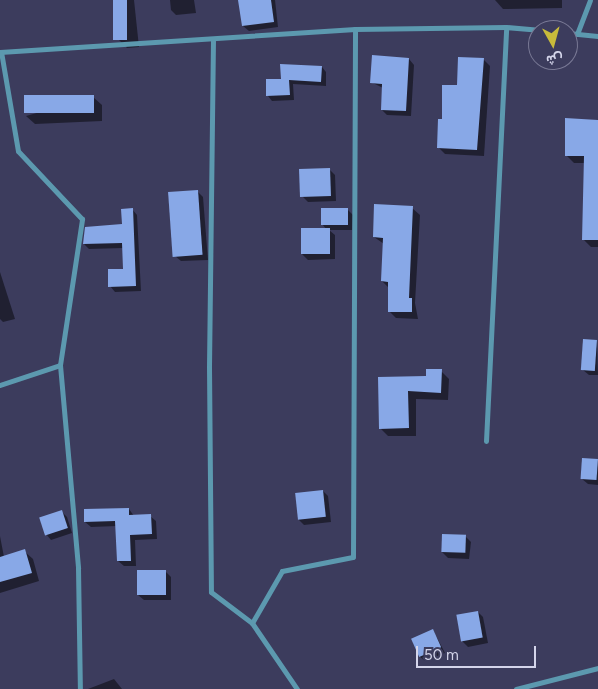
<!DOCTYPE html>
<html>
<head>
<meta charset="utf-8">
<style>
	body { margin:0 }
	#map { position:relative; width:598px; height:689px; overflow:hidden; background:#3c3c5d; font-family:Figtree,Vazirmatn,sans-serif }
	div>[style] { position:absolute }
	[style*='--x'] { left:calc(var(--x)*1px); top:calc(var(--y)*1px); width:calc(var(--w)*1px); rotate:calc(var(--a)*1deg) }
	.shadow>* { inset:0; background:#0007 }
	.building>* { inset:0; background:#88a8e7; transform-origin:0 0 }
	.minor>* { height:5px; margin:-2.5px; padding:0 2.5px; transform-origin:2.5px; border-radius:2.5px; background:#5c99af }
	span { translate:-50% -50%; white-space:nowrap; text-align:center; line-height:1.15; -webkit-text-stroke:5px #3c3c5d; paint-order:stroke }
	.north { position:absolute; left:528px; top:20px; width:50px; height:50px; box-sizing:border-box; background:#3c3c5d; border:1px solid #797995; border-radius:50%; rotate:173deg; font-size:14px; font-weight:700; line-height:20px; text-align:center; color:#d4d5ea }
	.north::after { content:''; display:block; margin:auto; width:18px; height:22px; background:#c8bb3b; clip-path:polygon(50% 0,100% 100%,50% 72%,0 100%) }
	.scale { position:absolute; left:416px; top:646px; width:120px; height:22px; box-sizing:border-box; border:2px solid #d4d5ea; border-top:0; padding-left:6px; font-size:15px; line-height:18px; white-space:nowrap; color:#d4d5ea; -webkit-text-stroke:4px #3c3c5d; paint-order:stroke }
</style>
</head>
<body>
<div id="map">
	<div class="shadow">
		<div style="clip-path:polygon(114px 0,134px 0,139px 47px,127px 48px,118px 39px)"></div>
		<div style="clip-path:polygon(170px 0,194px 0,196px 13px,176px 15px,171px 10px)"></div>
		<div style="clip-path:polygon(240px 0,275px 0,278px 27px,249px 31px,243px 26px)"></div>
		<div style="clip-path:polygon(495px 0,562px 0,562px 8px,503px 9px)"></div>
		<div style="clip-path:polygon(409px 59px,414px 65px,411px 116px,387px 115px,382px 110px,383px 88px,371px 82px)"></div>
		<div style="clip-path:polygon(483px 59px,490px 66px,484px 156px,445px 154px,438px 147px,443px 120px)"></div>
		<div style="clip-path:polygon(322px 67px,326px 72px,326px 86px,293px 84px,294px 100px,272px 101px,268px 96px,282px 80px)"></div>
		<div style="clip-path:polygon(93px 97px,102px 105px,102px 121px,35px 124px,26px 116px)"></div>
		<div style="clip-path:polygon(598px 121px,598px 247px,591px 247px,584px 240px,586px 163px,574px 163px,566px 155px)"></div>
		<div style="clip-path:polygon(329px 169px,335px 175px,336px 201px,308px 202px,302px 196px)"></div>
		<div style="clip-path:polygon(197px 191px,203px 197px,208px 260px,181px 261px,175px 256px)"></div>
		<div style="clip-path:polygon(412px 208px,420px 215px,415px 303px,418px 319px,396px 318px,389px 311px,389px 288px,382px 281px,384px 244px,374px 237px)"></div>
		<div style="clip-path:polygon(132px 209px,137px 215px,141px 291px,115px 292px,110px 286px,124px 270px,123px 248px,89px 249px,84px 244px,123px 226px)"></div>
		<div style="clip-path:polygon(347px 209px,353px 215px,352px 230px,329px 230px,335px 235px,335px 259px,308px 260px,302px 254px,327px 230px,322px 224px)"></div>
		<div style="clip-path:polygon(0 272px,15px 319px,3px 322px,0 319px)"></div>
		<div style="clip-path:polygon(597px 341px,598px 375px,589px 375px,583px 370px)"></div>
		<div style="clip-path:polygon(441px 371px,449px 379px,448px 400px,416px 399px,416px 436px,388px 436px,380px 428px,379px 378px,427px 377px)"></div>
		<div style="clip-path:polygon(598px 460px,598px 485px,588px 484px,582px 479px)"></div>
		<div style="clip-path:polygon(323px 491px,328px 496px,331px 522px,304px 525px,298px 519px)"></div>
		<div style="clip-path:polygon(129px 509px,134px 516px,150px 516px,156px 521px,157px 539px,135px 540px,136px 566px,124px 566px,118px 561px,117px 526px,91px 527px,85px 522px)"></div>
		<div style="clip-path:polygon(61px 511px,67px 517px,72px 533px,51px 540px,46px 534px)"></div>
		<div style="clip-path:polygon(0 536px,4px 557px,24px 551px,33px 559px,39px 581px,0 593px)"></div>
		<div style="clip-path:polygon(465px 536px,471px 542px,469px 559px,448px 558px,442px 552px)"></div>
		<div style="clip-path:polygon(166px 572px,171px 577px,171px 600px,144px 600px,138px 595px)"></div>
		<div style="clip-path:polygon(478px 612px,483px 617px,488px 643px,468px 647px,462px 641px)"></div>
		<div style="clip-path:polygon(433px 630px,445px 653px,425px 661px,419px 656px)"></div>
		<div style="clip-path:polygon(114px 679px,122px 689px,88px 689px)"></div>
	</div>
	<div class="building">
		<div style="left:113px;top:0;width:14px;height:40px"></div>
		<div style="clip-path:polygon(238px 0,271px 0,274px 22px,242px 26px)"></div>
		<div style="clip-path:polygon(372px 55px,409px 58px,406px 111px,381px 110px,382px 84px,370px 83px)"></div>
		<div style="clip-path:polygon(458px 57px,484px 58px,477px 150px,437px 148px,438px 119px,442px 119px,442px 85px,457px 85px)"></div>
		<div style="clip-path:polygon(280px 64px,322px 66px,321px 82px,289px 80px,290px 95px,266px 96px,266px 79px,281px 79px)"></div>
		<div style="left:94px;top:95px;width:18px;height:70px;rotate:90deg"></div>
		<div style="clip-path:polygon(565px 118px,598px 120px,598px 240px,582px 240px,584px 156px,565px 156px)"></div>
		<div style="left:330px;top:168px;width:28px;height:31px;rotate:88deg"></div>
		<div style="left:198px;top:190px;width:65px;height:30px;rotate:86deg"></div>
		<div style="clip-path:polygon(374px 204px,413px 206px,409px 298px,412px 298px,412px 312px,388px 312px,388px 282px,381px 281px,383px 238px,373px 237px)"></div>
		<div style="clip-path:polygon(133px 208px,136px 286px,108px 287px,108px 269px,123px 269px,122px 243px,83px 244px,85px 227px,122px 224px,121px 209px)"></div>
		<div style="left:321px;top:208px;width:27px;height:17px"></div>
		<div style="left:330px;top:228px;width:26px;height:29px;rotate:90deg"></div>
		<div style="left:583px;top:339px;width:14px;height:31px;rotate:4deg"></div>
		<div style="clip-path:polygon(426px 369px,442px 369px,441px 393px,408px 391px,409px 428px,379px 429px,378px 377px,426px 376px)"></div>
		<div style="left:582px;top:458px;width:16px;height:21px;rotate:4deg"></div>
		<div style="left:323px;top:490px;width:27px;height:28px;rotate:84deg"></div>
		<div style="clip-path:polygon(129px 508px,129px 515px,151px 514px,152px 534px,130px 535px,131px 561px,117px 561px,115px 521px,84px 522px,84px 509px)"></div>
		<div style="left:62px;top:510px;width:19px;height:24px;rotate:72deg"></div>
		<div style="left:442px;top:534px;width:24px;height:18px;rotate:2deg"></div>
		<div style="clip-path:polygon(25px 549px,32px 573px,0 582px,0 557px)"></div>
		<div style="left:137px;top:570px;width:29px;height:25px"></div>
		<div style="left:478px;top:611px;width:27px;height:22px;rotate:80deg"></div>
		<div style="left:433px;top:629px;width:20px;height:24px;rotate:66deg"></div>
	</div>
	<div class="minor">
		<div style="--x:568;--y:33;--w:30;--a:6"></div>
		<div style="--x:577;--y:34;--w:36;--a:-69"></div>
		<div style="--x:213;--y:39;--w:328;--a:90.7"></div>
		<div style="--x:209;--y:367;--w:225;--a:89.5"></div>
		<div style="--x:211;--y:592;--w:51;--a:37.1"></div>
		<div style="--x:252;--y:623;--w:80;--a:55.7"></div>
		<div style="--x:0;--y:52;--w:356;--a:-3.7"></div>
		<div style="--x:355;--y:29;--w:151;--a:-0.8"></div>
		<div style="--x:506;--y:27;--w:32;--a:5"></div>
		<div style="--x:60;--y:365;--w:204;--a:84.9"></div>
		<div style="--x:78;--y:568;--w:121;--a:89.1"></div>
		<div style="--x:0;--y:385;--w:63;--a:-18.4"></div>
		<div style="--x:60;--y:365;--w:148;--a:-81.4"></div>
		<div style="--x:82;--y:219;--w:93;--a:-133.3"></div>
		<div style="--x:18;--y:151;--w:100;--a:-99.7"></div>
		<div style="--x:486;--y:441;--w:414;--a:-87.2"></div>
		<div style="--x:252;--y:623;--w:60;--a:-60"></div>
		<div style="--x:282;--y:571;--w:72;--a:-11.2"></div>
		<div style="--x:353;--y:557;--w:528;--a:-89.78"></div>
		<div style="--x:516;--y:689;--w:85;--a:-14.4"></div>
	</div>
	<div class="north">ش</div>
	<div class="scale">50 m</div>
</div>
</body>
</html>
